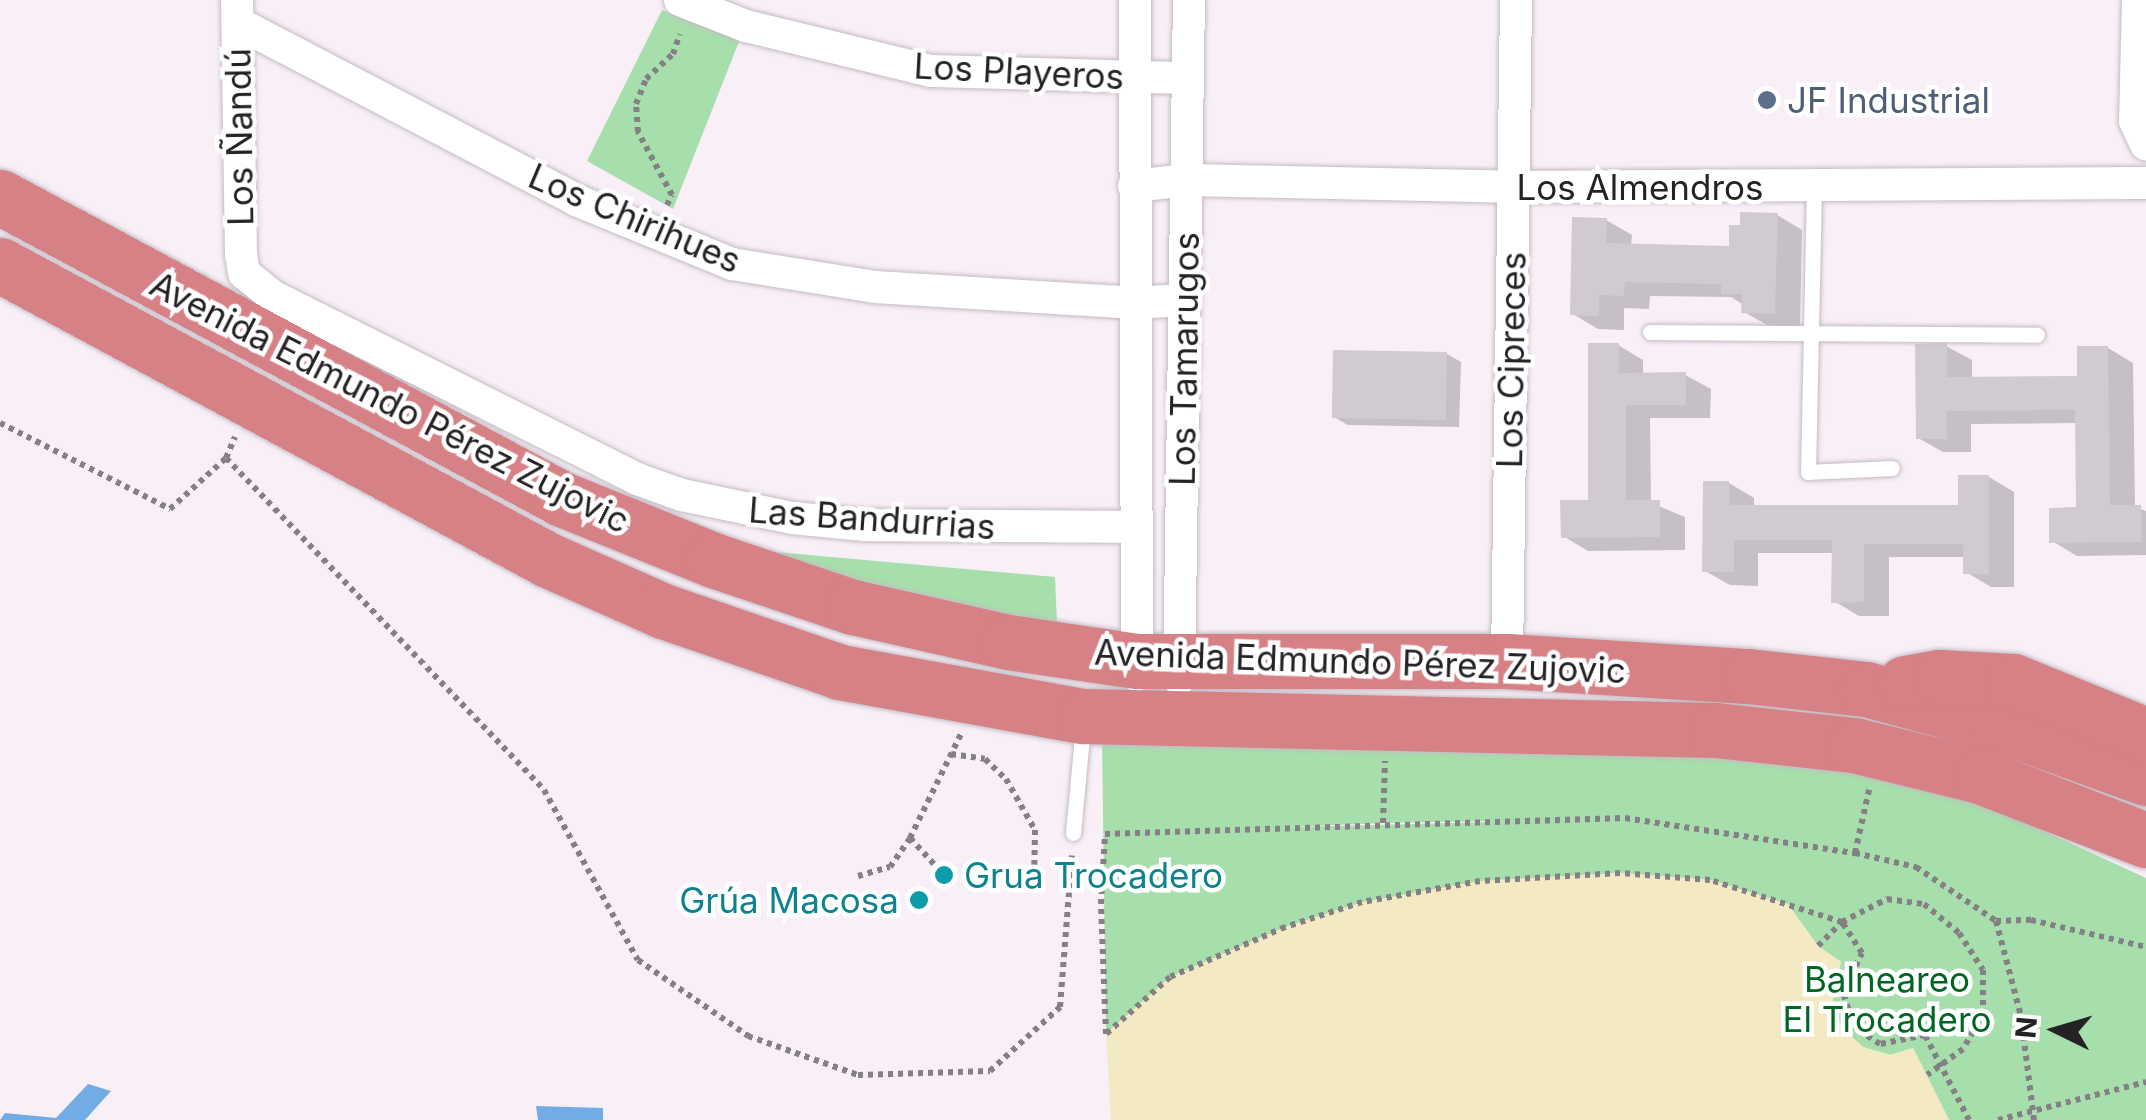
<!DOCTYPE html>
<html>
<head>
<meta charset="utf-8">
<style>
	body { margin:0 }
	#map { position:relative; width:2146px; height:1120px; overflow:hidden; background:#f8eff7; font-family:Inter,sans-serif }
	div>[style] { position:absolute }
	[style*='--x'] { left:calc(var(--x)*1px); top:calc(var(--y)*1px); width:calc(var(--w)*1px); rotate:calc(var(--a)*1deg) }
	.green>* { inset:0; background:#a6dfab }
	.sand>* { inset:0; background:#f3e9c3 }
	.water>* { inset:0; background:#72ace5 }
	.shadow>* { inset:0; background:#0003 }
	.building>* { inset:0; background:#d2cad2; transform-origin:0 0 }
	.path>* { height:6px; margin-top:-3px; transform-origin:0; background:repeating-linear-gradient(90deg,#858085 0 5px,transparent 0 10px) }
	.roads { filter:drop-shadow(0 0 2px #c4bbc3) drop-shadow(0 0 2px #c4bbc3) }
	.lane>* { height:15px; margin:-7.5px; padding:0 7.5px; transform-origin:7.5px; border-radius:7.5px; background:#fff }
	.street>* { height:32px; margin:-16px; padding:0 16px; transform-origin:16px; border-radius:16px; background:#fff }
	.highway>* { height:55px; margin:-27.5px; padding:0 27.5px; transform-origin:27.5px; border-radius:27.5px; background:#d68185 }
	.dots>* { width:28px; height:28px; translate:-50% -50%; box-sizing:border-box; border:5px solid #fff; border-radius:50% }
	span { translate:-50% -50%; white-space:nowrap; text-align:center; line-height:1.15; -webkit-text-stroke:9px #fff; paint-order:stroke }
	.street-label { font-size:35px; color:#252225 }
	.service-label { font-size:35px; color:#4e5e75 }
	.left { translate:0 -50%; text-align:left }
	.culture-label { font-size:35px; color:#0d838f }
	.right { translate:-100% -50%; text-align:right }
	.park-label { font-size:35px; color:#006722 }
	.north { position:absolute; left:2006px; top:980px; width:100px; height:100px; -webkit-text-stroke:8px #fff; paint-order:stroke; rotate:275deg; font-size:28px; font-weight:700; line-height:40px; text-align:center; color:#252225 }
	.north::after { content:''; display:block; margin:auto; width:35px; height:45px; background:#252225; clip-path:polygon(50% 0,100% 100%,50% 72%,0 100%) }
</style>
</head>
<body>
<div id="map">
	<div class="green">
		<div style="clip-path:polygon(662px 10px,740px 39px,673px 209px,587px 161px)"></div>
		<div style="clip-path:polygon(754px 550px,1055px 577px,1057px 624px,895px 593px)"></div>
		<div style="clip-path:polygon(evenodd,1102px 742px,1714px 757px,1872px 774px,1972px 798px,2146px 878px,2146px 1120px,1949px 1120px,1913px 1048px,1890px 1055px,1863px 1047px,1842px 1028px,1832px 1003px,1841px 962px,1818px 946px,1788px 905px,1710px 880px,1620px 873px,1554px 878px,1171px 977px,1106px 1034px,1102px 742px,1487px 821px,1487px 822px,1263px 828px,1383px 823px,1487px 821px)"></div>
	</div>
	<div class="sand">
		<div style="clip-path:polygon(1620px 873px,1710px 880px,1788px 904px,1818px 946px,1841px 962px,1832px 1003px,1842px 1028px,1863px 1047px,1890px 1055px,1913px 1048px,1949px 1120px,1111px 1120px,1106px 1034px,1170px 977px,1285px 927px,1362px 902px,1480px 881px)"></div>
	</div>
	<div class="water">
		<div style="clip-path:polygon(88px 1084px,111px 1091px,85px 1120px,0 1120px,5px 1113px,56px 1118px)"></div>
		<div style="clip-path:polygon(536px 1106px,603px 1108px,603px 1120px,538px 1120px)"></div>
	</div>
	<div class="shadow">
		<div style="clip-path:polygon(1777px 215px,1802px 230px,1800px 327px,1769px 326px,1744px 312px,1744px 305px,1731px 297px,1650px 296px,1649px 309px,1624px 308px,1624px 330px,1598px 329px,1573px 314px,1606px 220px,1632px 235px,1631px 246px,1731px 248px,1743px 228px)"></div>
		<div style="clip-path:polygon(1618px 345px,1643px 360px,1643px 375px,1685px 375px,1711px 389px,1710px 418px,1650px 418px,1651px 503px,1685px 517px,1685px 550px,1588px 551px,1563px 536px,1591px 503px)"></div>
		<div style="clip-path:polygon(1946px 346px,1972px 360px,1972px 379px,2079px 378px,2108px 348px,2133px 363px,2135px 507px,2146px 511px,2146px 555px,2077px 556px,2052px 541px,2079px 510px,2078px 423px,1971px 424px,1971px 452px,1943px 452px,1918px 438px)"></div>
		<div style="clip-path:polygon(1447px 354px,1461px 362px,1459px 427px,1348px 425px,1334px 417px)"></div>
		<div style="clip-path:polygon(1989px 477px,2014px 492px,2014px 587px,1991px 587px,1966px 572px,1966px 557px,1889px 557px,1889px 616px,1859px 616px,1834px 601px,1834px 553px,1758px 553px,1758px 586px,1730px 585px,1705px 571px,1729px 483px,1754px 498px,1754px 508px,1961px 508px)"></div>
	</div>
	<div class="building">
		<div style="clip-path:polygon(1740px 212px,1778px 213px,1775px 314px,1741px 313px,1742px 294px,1721px 294px,1721px 284px,1625px 282px,1624px 296px,1599px 295px,1599px 316px,1570px 315px,1572px 217px,1607px 218px,1606px 243px,1729px 246px,1729px 225px,1740px 225px)"></div>
		<div style="clip-path:polygon(1588px 343px,1619px 343px,1619px 373px,1686px 372px,1686px 405px,1626px 405px,1626px 500px,1660px 500px,1660px 537px,1561px 538px,1560px 500px,1588px 500px)"></div>
		<div style="clip-path:polygon(1947px 343px,1947px 377px,2077px 376px,2077px 346px,2108px 346px,2110px 505px,2141px 505px,2142px 542px,2049px 543px,2049px 508px,2076px 507px,2075px 410px,1946px 411px,1947px 439px,1916px 439px,1915px 344px)"></div>
		<div style="left:1333px;top:350px;width:114px;height:68px;rotate:1deg"></div>
		<div style="clip-path:polygon(1958px 475px,1989px 475px,1989px 574px,1963px 574px,1963px 544px,1864px 544px,1864px 602px,1831px 603px,1832px 540px,1734px 540px,1734px 572px,1702px 572px,1703px 481px,1729px 481px,1730px 505px,1958px 505px)"></div>
	</div>
	<div class="path">
		<div style="--x:667;--y:205;--w:11;--a:-63"></div>
		<div style="--x:672;--y:195;--w:72;--a:-118.4"></div>
		<div style="--x:638;--y:132;--w:28;--a:-94"></div>
		<div style="--x:636;--y:104;--w:27;--a:-68"></div>
		<div style="--x:646;--y:79;--w:37;--a:-43"></div>
		<div style="--x:673;--y:54;--w:21;--a:-71"></div>
		<div style="--x:0;--y:423;--w:191;--a:26.8"></div>
		<div style="--x:170;--y:509;--w:76;--a:-42.3"></div>
		<div style="--x:226;--y:458;--w:23;--a:-67"></div>
		<div style="--x:226;--y:458;--w:460;--a:46.2"></div>
		<div style="--x:544;--y:790;--w:194;--a:61.1"></div>
		<div style="--x:638;--y:960;--w:134;--a:34.6"></div>
		<div style="--x:748;--y:1036;--w:117;--a:19.5"></div>
		<div style="--x:858;--y:1075;--w:132;--a:-1.7"></div>
		<div style="--x:990;--y:1071;--w:95;--a:-42.4"></div>
		<div style="--x:1060;--y:1007;--w:152;--a:-85.5"></div>
		<div style="--x:951;--y:754;--w:34;--a:8"></div>
		<div style="--x:985;--y:759;--w:29;--a:44"></div>
		<div style="--x:1006;--y:779;--w:59;--a:60.4"></div>
		<div style="--x:1035;--y:830;--w:54;--a:91.1"></div>
		<div style="--x:1383;--y:823;--w:62;--a:-88.2"></div>
		<div style="--x:910;--y:838;--w:50;--a:47.4"></div>
		<div style="--x:1855;--y:853;--w:65;--a:-77.5"></div>
		<div style="--x:858;--y:876;--w:33;--a:-16"></div>
		<div style="--x:890;--y:867;--w:35;--a:-55"></div>
		<div style="--x:910;--y:838;--w:116;--a:-63.9"></div>
		<div style="--x:1996;--y:921;--w:98;--a:75.3"></div>
		<div style="--x:2021;--y:1016;--w:105;--a:82.9"></div>
		<div style="--x:1818;--y:946;--w:34;--a:-45"></div>
		<div style="--x:1842;--y:922;--w:51;--a:-27.1"></div>
		<div style="--x:1887;--y:899;--w:37;--a:8"></div>
		<div style="--x:1924;--y:904;--w:45;--a:39.6"></div>
		<div style="--x:1959;--y:933;--w:44;--a:57"></div>
		<div style="--x:1983;--y:970;--w:44;--a:90"></div>
		<div style="--x:1983;--y:1014;--w:40;--a:119.7"></div>
		<div style="--x:1963;--y:1049;--w:44;--a:144.2"></div>
		<div style="--x:1969;--y:1120;--w:96;--a:-117.4"></div>
		<div style="--x:1925;--y:1035;--w:46;--a:168.7"></div>
		<div style="--x:1880;--y:1044;--w:31;--a:-148"></div>
		<div style="--x:1854;--y:1028;--w:37;--a:-107"></div>
		<div style="--x:1843;--y:993;--w:44;--a:-64.6"></div>
		<div style="--x:1862;--y:953;--w:37;--a:-123"></div>
		<div style="--x:1842;--y:922;--w:139;--a:-162.3"></div>
		<div style="--x:1710;--y:880;--w:90;--a:-175.6"></div>
		<div style="--x:1620;--y:873;--w:140;--a:176.7"></div>
		<div style="--x:1480;--y:881;--w:120;--a:169.9"></div>
		<div style="--x:1362;--y:902;--w:81;--a:162"></div>
		<div style="--x:1285;--y:927;--w:125;--a:156.5"></div>
		<div style="--x:1170;--y:977;--w:86;--a:138.3"></div>
		<div style="--x:1106;--y:1034;--w:130;--a:-92.2"></div>
		<div style="--x:1101;--y:904;--w:70;--a:-86.7"></div>
		<div style="--x:1105;--y:834;--w:520;--a:-1.76"></div>
		<div style="--x:1625;--y:818;--w:233;--a:8.7"></div>
		<div style="--x:1855;--y:853;--w:63;--a:12.9"></div>
		<div style="--x:1916;--y:867;--w:97;--a:34"></div>
		<div style="--x:1996;--y:921;--w:35;--a:-2"></div>
		<div style="--x:2031;--y:920;--w:118;--a:13.2"></div>
		<div style="--x:1998;--y:1120;--w:153;--a:-14.4"></div>
	</div>
	<div class="roads">
		<div class="lane">
			<div style="--x:1814;--y:187;--w:285;--a:91.2"></div>
			<div style="--x:1808;--y:472;--w:84;--a:-2.7"></div>
			<div style="--x:1650;--y:332;--w:387;--a:0.4"></div>
			<div style="--x:1073;--y:833;--w:108;--a:-84.7"></div>
		</div>
		<div class="street">
			<div style="--x:237;--y:0;--w:254;--a:89.1"></div>
			<div style="--x:241;--y:254;--w:19;--a:81"></div>
			<div style="--x:244;--y:273;--w:38;--a:39"></div>
			<div style="--x:274;--y:297;--w:406;--a:26.6"></div>
			<div style="--x:637;--y:479;--w:48;--a:19.6"></div>
			<div style="--x:682;--y:495;--w:112;--a:11.8"></div>
			<div style="--x:792;--y:518;--w:73;--a:5.5"></div>
			<div style="--x:865;--y:525;--w:271;--a:0.4"></div>
			<div style="--x:680;--y:0;--w:71;--a:21.5"></div>
			<div style="--x:746;--y:26;--w:190;--a:13.7"></div>
			<div style="--x:931;--y:71;--w:257;--a:1.6"></div>
			<div style="--x:1135;--y:0;--w:675;--a:89.83"></div>
			<div style="--x:2138;--y:0;--w:121;--a:91.4"></div>
			<div style="--x:2135;--y:121;--w:26;--a:65"></div>
			<div style="--x:238;--y:23;--w:382;--a:27.6"></div>
			<div style="--x:576;--y:200;--w:169;--a:22.3"></div>
			<div style="--x:732;--y:264;--w:145;--a:9.1"></div>
			<div style="--x:875;--y:287;--w:258;--a:3.5"></div>
			<div style="--x:1133;--y:303;--w:52;--a:-3.3"></div>
			<div style="--x:1134;--y:186;--w:53;--a:-6.5"></div>
			<div style="--x:1187;--y:180;--w:326;--a:1.2"></div>
			<div style="--x:1513;--y:187;--w:633;--a:-0.36"></div>
			<div style="--x:1507;--y:661;--w:661;--a:-89.22"></div>
			<div style="--x:1179;--y:679;--w:679;--a:-89.16"></div>
		</div>
		<div class="highway">
			<div style="--x:0;--y:197;--w:638;--a:28.25"></div>
			<div style="--x:562;--y:499;--w:163;--a:22"></div>
			<div style="--x:713;--y:560;--w:148;--a:18.6"></div>
			<div style="--x:853;--y:607;--w:159;--a:12.7"></div>
			<div style="--x:1008;--y:642;--w:130;--a:8.4"></div>
			<div style="--x:1137;--y:661;--w:370;--a:0"></div>
			<div style="--x:1507;--y:661;--w:241;--a:3.6"></div>
			<div style="--x:1748;--y:676;--w:119;--a:6.3"></div>
			<div style="--x:1866;--y:689;--w:141;--a:15.2"></div>
			<div style="--x:2002;--y:726;--w:153;--a:19.9"></div>
			<div style="--x:0;--y:265;--w:622;--a:28.29"></div>
			<div style="--x:548;--y:560;--w:126;--a:23.9"></div>
			<div style="--x:663;--y:611;--w:187;--a:19"></div>
			<div style="--x:840;--y:672;--w:247;--a:10.3"></div>
			<div style="--x:1083;--y:716;--w:632;--a:1.27"></div>
			<div style="--x:1715;--y:730;--w:140;--a:6.2"></div>
			<div style="--x:1854;--y:745;--w:130;--a:13.8"></div>
			<div style="--x:1980;--y:776;--w:178;--a:21.1"></div>
			<div style="--x:1905;--y:683;--w:35;--a:-10"></div>
			<div style="--x:1939;--y:677;--w:74;--a:3.1"></div>
			<div style="--x:2013;--y:681;--w:144;--a:22.1"></div>
		</div>
	</div>
	<div class="dots">
		<div style="left:1767px;top:100px;background:#5c6f8a"></div>
		<div style="left:944px;top:875px;background:#0f9aa8"></div>
		<div style="left:919px;top:900px;background:#0f9aa8"></div>
	</div>
	<div class="street-label">
		<span style="left:1019px;top:71px;rotate:3deg">Los Playeros</span>
		<span style="left:239px;top:137px;rotate:-91deg">Los Ñandú</span>
		<span style="left:1640px;top:187px">Los Almendros</span>
		<span style="left:635px;top:218px;rotate:23deg">Los Chirihues</span>
		<span style="left:1184px;top:359px;rotate:-89deg">Los Tamarugos</span>
		<span style="left:1511px;top:360px;rotate:-89deg">Los Cipreces</span>
		<span style="left:390px;top:402px;rotate:27deg">Avenida Edmundo Pérez Zujovic</span>
		<span style="left:872px;top:518px;rotate:4deg">Las Bandurrias</span>
		<span style="left:1360px;top:661px;rotate:2deg">Avenida Edmundo Pérez Zujovic</span>
	</div>
	<div class="service-label">
		<span class="left" style="left:1787px;top:100px">JF Industrial</span>
	</div>
	<div class="culture-label">
		<span class="left" style="left:964px;top:875px">Grua Trocadero</span>
		<span class="right" style="left:899px;top:900px">Grúa Macosa</span>
	</div>
	<div class="park-label">
		<span style="left:1887px;top:999px">Balneareo<br>El Trocadero</span>
	</div>
	<div class="north">N</div>
</div>
</body>
</html>
